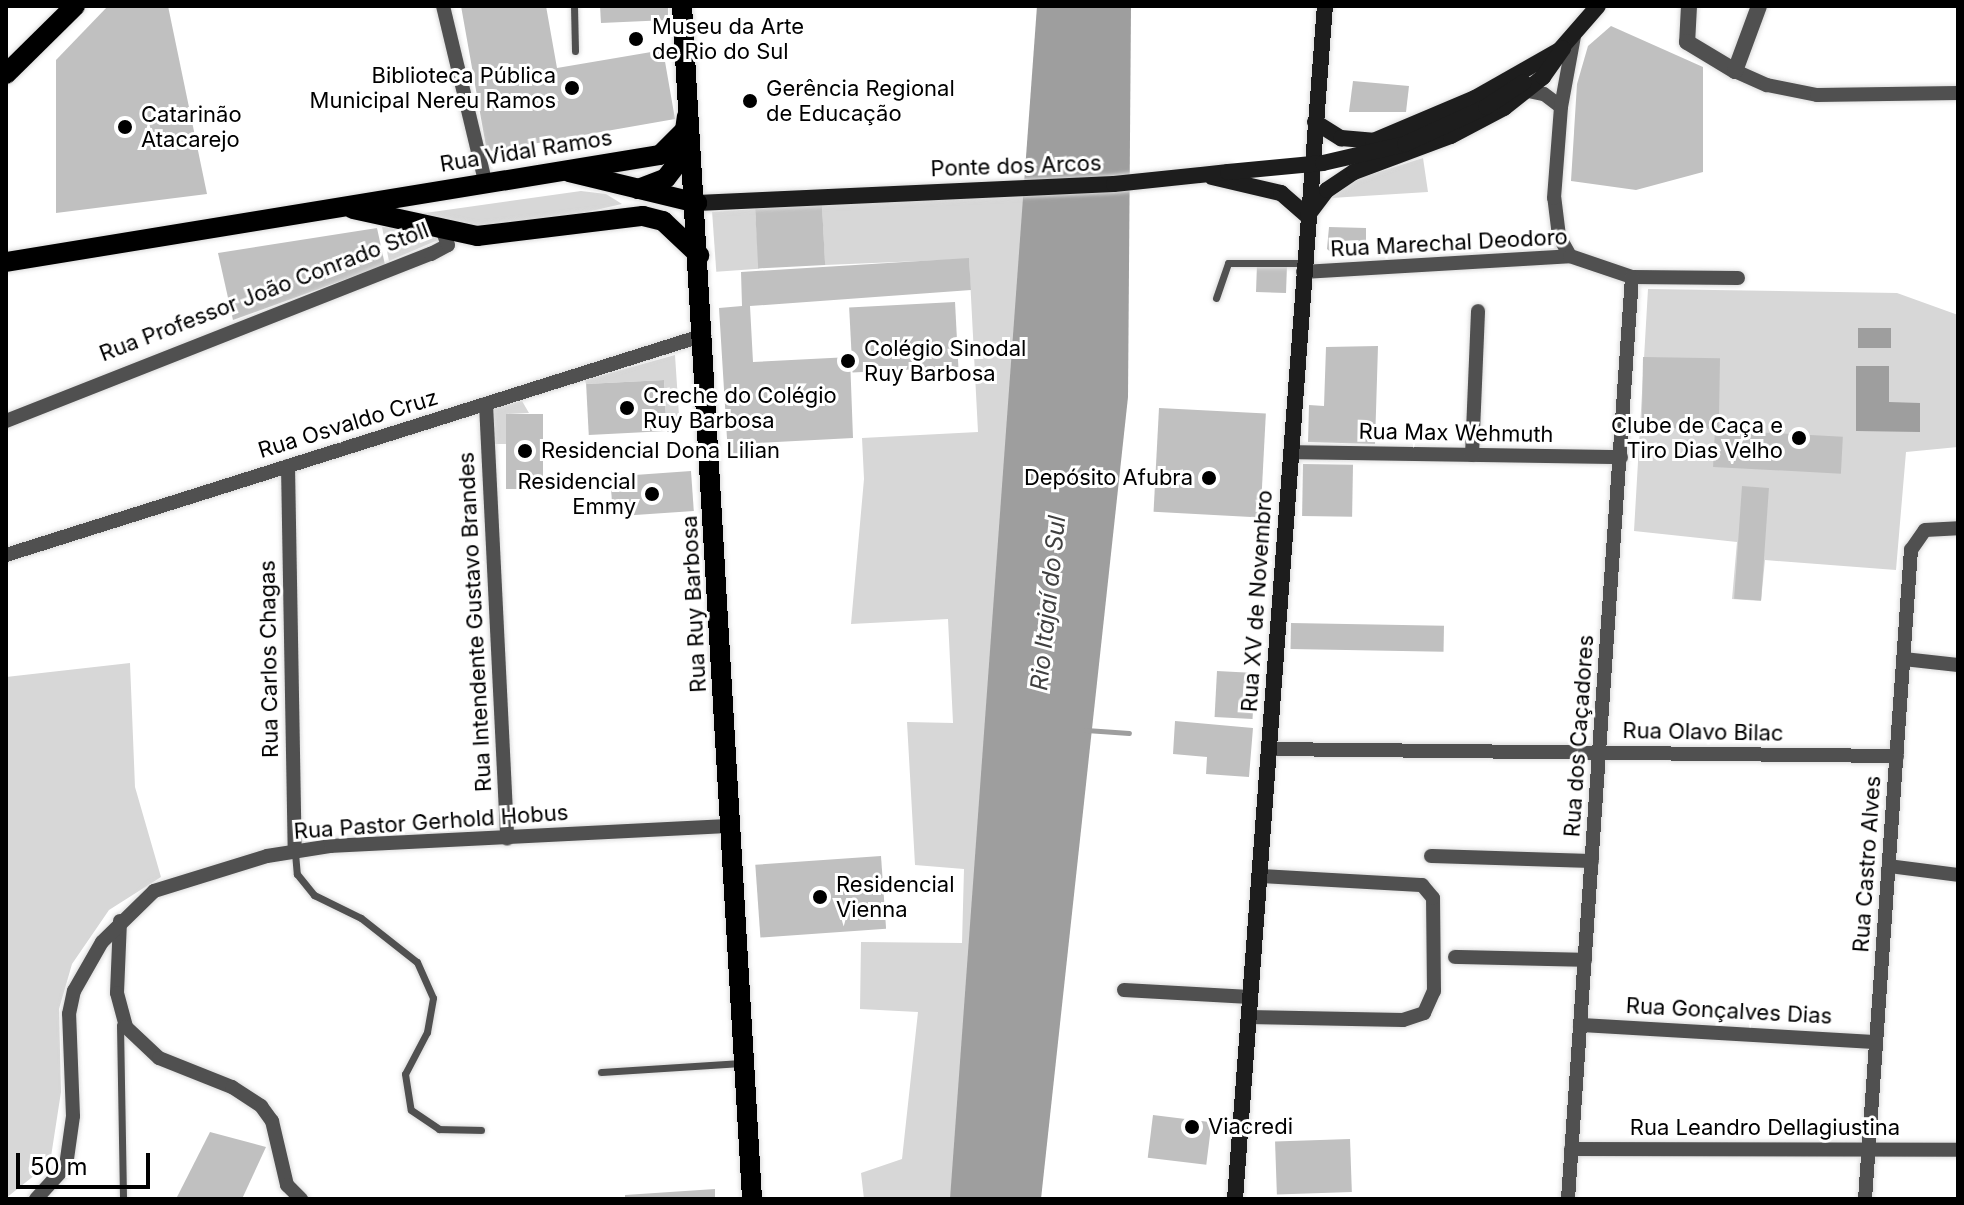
<!DOCTYPE html>
<html>
<head>
<meta charset="utf-8">
<style>
	body { margin:0 }
	#map { position:relative; width:1964px; height:1205px; overflow:hidden; background:#fff; font-family:Inter,sans-serif }
	div>[style] { position:absolute }
	[style*='--x'] { left:calc(var(--x)*1px); top:calc(var(--y)*1px); width:calc(var(--w)*1px); rotate:calc(var(--a)*1deg) }
	.green>* { inset:0; background:#d7d7d7; transform-origin:0 0 }
	.water>* { inset:0; background:#9e9e9e; transform-origin:0 0 }
	.stream>* { height:5px; margin:-2.5px; padding:0 2.5px; transform-origin:2.5px; border-radius:2.5px; background:#9e9e9e }
	.building>* { inset:0; background:#c0c0c0; transform-origin:0 0 }
	.roads { filter:drop-shadow(0 0 2px #dbdbdb) drop-shadow(0 0 2px #dbdbdb) }
	.service>* { height:7px; margin:-3.5px; padding:0 3.5px; transform-origin:3.5px; border-radius:3.5px; background:#505050 }
	.minor>* { height:14px; margin:-7px; padding:0 7px; transform-origin:7px; border-radius:7px; background:#505050 }
	.tertiary>* { height:16px; margin:-8px; padding:0 8px; transform-origin:8px; border-radius:8px; background:#505050 }
	.secondary>* { height:16px; margin:-8px; padding:0 8px; transform-origin:8px; border-radius:8px; background:#1d1d1d }
	.primary>* { height:20px; margin:-10px; padding:0 10px; transform-origin:10px; border-radius:10px; background:#000 }
	.secondary-bridge>* { height:16px; margin:-8px; padding:0 8px; transform-origin:8px; border-radius:8px; background:#1d1d1d }
	.dots>* { width:22px; height:22px; translate:-50% -50%; box-sizing:border-box; border:4px solid #fff; border-radius:50% }
	span { translate:-50% -50%; white-space:nowrap; text-align:center; line-height:1.15; -webkit-text-stroke:6px #fff; paint-order:stroke }
	.poi-label { font-size:22px; color:#000 }
	.left { translate:0 -50%; text-align:left }
	.right { translate:-100% -50%; text-align:right }
	.street-label { font-size:22px; color:#000 }
	.water-label { font-size:24px; color:#3f3f3f; font-style:italic }
	.frame { position:absolute; inset:0; border:8px solid #000; pointer-events:none }
	.scale { position:absolute; left:16px; top:1153px; width:134px; height:36px; box-sizing:border-box; border:4px solid #000; border-top:0; padding-left:10px; font-size:24px; line-height:28px; white-space:nowrap; color:#000; -webkit-text-stroke:6px #fff; paint-order:stroke }
</style>
</head>
<body>
<div id="map">
	<div class="green">
		<div style="clip-path:polygon(1423px 158px,1428px 192px,1331px 198px,1335px 186px)"></div>
		<div style="clip-path:polygon(1025px 189px,958px 1199px,864px 1199px,861px 1173px,902px 1159px,918px 1012px,860px 1009px,861px 942px,962px 943px,964px 869px,915px 865px,907px 722px,953px 723px,948px 619px,851px 624px,864px 479px,862px 438px,978px 432px,969px 259px,825px 265px,822px 205px)"></div>
		<div style="clip-path:polygon(581px 191px,606px 194px,622px 204px,530px 225px,480px 231px,418px 214px)"></div>
		<div style="left:755px;top:209px;width:60px;height:43px;rotate:86deg"></div>
		<div style="clip-path:polygon(401px 226px,436px 234px,438px 240px,389px 261px,382px 227px)"></div>
		<div style="clip-path:polygon(1648px 289px,1897px 293px,1958px 315px,1958px 447px,1906px 452px,1896px 570px,1765px 560px,1761px 601px,1732px 599px,1737px 542px,1634px 531px)"></div>
		<div style="clip-path:polygon(675px 355px,680px 431px,667px 432px,664px 380px,586px 384px,585px 380px)"></div>
		<div style="clip-path:polygon(522px 401px,529px 413px,506px 414px,506px 444px,494px 444px,493px 408px)"></div>
		<div style="clip-path:polygon(130px 663px,135px 787px,161px 877px,109px 910px,72px 964px,59px 1009px,61px 1092px,50px 1163px,6px 1198px,6px 677px)"></div>
	</div>
	<div class="water">
		<div style="clip-path:polygon(1037px 6px,1131px 6px,1128px 397px,1041px 1199px,950px 1199px)"></div>
		<div style="left:1858px;top:328px;width:33px;height:20px"></div>
		<div style="clip-path:polygon(1856px 366px,1889px 366px,1889px 402px,1920px 403px,1920px 432px,1856px 431px)"></div>
	</div>
	<div class="stream">
		<div style="--x:1086;--y:730;--w:43;--a:4"></div>
	</div>
	<div class="building">
		<div style="clip-path:polygon(108px 6px,168px 6px,207px 194px,56px 213px,56px 60px)"></div>
		<div style="clip-path:polygon(461px 6px,546px 6px,557px 68px,663px 50px,675px 119px,487px 152px)"></div>
		<div style="clip-path:polygon(600px 6px,668px 6px,668px 20px,601px 23px)"></div>
		<div style="clip-path:polygon(1611px 26px,1703px 67px,1703px 172px,1636px 190px,1571px 181px,1577px 84px,1588px 46px)"></div>
		<div style="clip-path:polygon(1353px 81px,1409px 86px,1406px 112px,1349px 112px)"></div>
		<div style="left:822px;top:205px;width:60px;height:67px;rotate:87deg"></div>
		<div style="clip-path:polygon(1329px 227px,1366px 228px,1366px 249px,1333px 254px,1327px 249px)"></div>
		<div style="clip-path:polygon(377px 228px,385px 265px,233px 320px,218px 253px)"></div>
		<div style="clip-path:polygon(969px 258px,971px 290px,750px 306px,753px 362px,850px 357px,853px 438px,756px 443px,757px 454px,728px 455px,719px 308px,742px 306px,741px 272px)"></div>
		<div style="left:1257px;top:264px;width:30px;height:28px;rotate:2deg"></div>
		<div style="left:955px;top:302px;width:65px;height:106px;rotate:87deg"></div>
		<div style="clip-path:polygon(1378px 346px,1375px 444px,1308px 442px,1309px 405px,1324px 406px,1326px 347px)"></div>
		<div style="left:1643px;top:357px;width:77px;height:71px;rotate:1deg"></div>
		<div style="left:664px;top:380px;width:51px;height:78px;rotate:87deg"></div>
		<div style="left:1159px;top:408px;width:107px;height:104px;rotate:3deg"></div>
		<div style="left:506px;top:414px;width:37px;height:75px"></div>
		<div style="left:1715px;top:430px;width:128px;height:37px;rotate:3deg"></div>
		<div style="left:1303px;top:464px;width:50px;height:52px;rotate:1deg"></div>
		<div style="left:691px;top:471px;width:40px;height:81px;rotate:86deg"></div>
		<div style="left:1742px;top:486px;width:27px;height:113px;rotate:4deg"></div>
		<div style="left:1291px;top:623px;width:153px;height:26px;rotate:1deg"></div>
		<div style="left:1217px;top:671px;width:38px;height:46px;rotate:3deg"></div>
		<div style="clip-path:polygon(1175px 721px,1253px 728px,1249px 777px,1206px 774px,1207px 757px,1173px 754px)"></div>
		<div style="left:881px;top:856px;width:73px;height:126px;rotate:86deg"></div>
		<div style="left:1153px;top:1115px;width:59px;height:43px;rotate:7deg"></div>
		<div style="clip-path:polygon(210px 1132px,266px 1147px,242px 1199px,176px 1199px)"></div>
		<div style="left:1350px;top:1139px;width:53px;height:75px;rotate:88deg"></div>
		<div style="clip-path:polygon(715px 1189px,715px 1199px,625px 1199px,625px 1195px)"></div>
	</div>
	<div class="roads">
		<div class="service">
			<div style="--x:574;--y:6;--w:45;--a:88.7"></div>
			<div style="--x:1216;--y:298;--w:37;--a:-71"></div>
			<div style="--x:1228;--y:263;--w:76;--a:0"></div>
			<div style="--x:295;--y:853;--w:21;--a:85"></div>
			<div style="--x:297;--y:874;--w:27;--a:51"></div>
			<div style="--x:314;--y:895;--w:52;--a:26.1"></div>
			<div style="--x:361;--y:918;--w:71;--a:38.2"></div>
			<div style="--x:417;--y:962;--w:39;--a:66"></div>
			<div style="--x:433;--y:998;--w:35;--a:100"></div>
			<div style="--x:427;--y:1032;--w:47;--a:117.6"></div>
			<div style="--x:405;--y:1074;--w:36;--a:81"></div>
			<div style="--x:411;--y:1110;--w:34;--a:34"></div>
			<div style="--x:439;--y:1129;--w:42;--a:1.4"></div>
			<div style="--x:120;--y:1025;--w:174;--a:89"></div>
			<div style="--x:601;--y:1072;--w:141;--a:-3.7"></div>
		</div>
		<div class="minor">
			<div style="--x:443;--y:6;--w:180;--a:76.5"></div>
			<div style="--x:1735;--y:71;--w:35;--a:24"></div>
			<div style="--x:1767;--y:85;--w:51;--a:11.3"></div>
			<div style="--x:1817;--y:95;--w:141;--a:-0.8"></div>
			<div style="--x:1528;--y:91;--w:16;--a:11"></div>
			<div style="--x:1544;--y:94;--w:21;--a:37"></div>
			<div style="--x:1570;--y:256;--w:23;--a:-119"></div>
			<div style="--x:1559;--y:236;--w:38;--a:-97"></div>
			<div style="--x:1554;--y:198;--w:91;--a:-85.6"></div>
			<div style="--x:1561;--y:107;--w:72;--a:-79.6"></div>
			<div style="--x:1303;--y:272;--w:267;--a:-3.4"></div>
			<div style="--x:1570;--y:256;--w:65;--a:18.7"></div>
			<div style="--x:1632;--y:277;--w:106;--a:0.5"></div>
			<div style="--x:486;--y:404;--w:435;--a:87.2"></div>
			<div style="--x:6;--y:421;--w:457;--a:-21.5"></div>
			<div style="--x:431;--y:254;--w:19;--a:-28"></div>
			<div style="--x:448;--y:245;--w:17;--a:-111"></div>
			<div style="--x:1290;--y:452;--w:331;--a:0.9"></div>
			<div style="--x:1472;--y:455;--w:144;--a:-87.6"></div>
			<div style="--x:288;--y:466;--w:385;--a:89"></div>
			<div style="--x:6;--y:555;--w:732;--a:-17.49"></div>
			<div style="--x:1904;--y:659;--w:54;--a:6.3"></div>
			<div style="--x:1268;--y:749;--w:629;--a:0.64"></div>
			<div style="--x:1431;--y:856;--w:161;--a:1.8"></div>
			<div style="--x:1889;--y:866;--w:70;--a:7.4"></div>
			<div style="--x:120;--y:921;--w:72;--a:92.4"></div>
			<div style="--x:117;--y:993;--w:35;--a:75"></div>
			<div style="--x:126;--y:1027;--w:45;--a:43.2"></div>
			<div style="--x:159;--y:1058;--w:79;--a:21.7"></div>
			<div style="--x:232;--y:1087;--w:35;--a:33"></div>
			<div style="--x:261;--y:1106;--w:19;--a:54"></div>
			<div style="--x:272;--y:1121;--w:66;--a:76.8"></div>
			<div style="--x:287;--y:1185;--w:20;--a:45"></div>
			<div style="--x:1455;--y:957;--w:130;--a:1.3"></div>
			<div style="--x:1124;--y:990;--w:126;--a:3.2"></div>
			<div style="--x:1248;--y:1017;--w:155;--a:1.1"></div>
			<div style="--x:1403;--y:1020;--w:22;--a:-18"></div>
			<div style="--x:1424;--y:1013;--w:24;--a:-66"></div>
			<div style="--x:1434;--y:991;--w:93;--a:-90.6"></div>
			<div style="--x:1433;--y:898;--w:17;--a:-130"></div>
			<div style="--x:1422;--y:885;--w:163;--a:-176.8"></div>
			<div style="--x:1580;--y:1025;--w:296;--a:3.3"></div>
			<div style="--x:1571;--y:1149;--w:387;--a:0.1"></div>
			<div style="--x:36;--y:1199;--w:45;--a:-47.7"></div>
			<div style="--x:66;--y:1166;--w:50;--a:-82"></div>
			<div style="--x:73;--y:1116;--w:102;--a:-92.2"></div>
			<div style="--x:69;--y:1014;--w:24;--a:-78"></div>
			<div style="--x:74;--y:991;--w:56;--a:-60.3"></div>
			<div style="--x:102;--y:942;--w:73;--a:-44.4"></div>
			<div style="--x:154;--y:891;--w:118;--a:-17.2"></div>
			<div style="--x:267;--y:856;--w:65;--a:-8.9"></div>
			<div style="--x:331;--y:846;--w:400;--a:-2.9"></div>
			<div style="--x:1568;--y:1199;--w:924;--a:-86.03"></div>
			<div style="--x:1865;--y:1199;--w:651;--a:-85.95"></div>
			<div style="--x:1911;--y:550;--w:24;--a:-55"></div>
			<div style="--x:1925;--y:530;--w:33;--a:-3"></div>
		</div>
		<div class="tertiary">
			<div style="--x:1689;--y:6;--w:36;--a:93"></div>
			<div style="--x:1687;--y:42;--w:56;--a:31.1"></div>
			<div style="--x:1735;--y:71;--w:69;--a:-69.7"></div>
		</div>
		<div class="secondary">
			<div style="--x:1557;--y:53;--w:62;--a:-48.9"></div>
			<div style="--x:1315;--y:122;--w:31;--a:32"></div>
			<div style="--x:1341;--y:138;--w:32;--a:5"></div>
			<div style="--x:1373;--y:141;--w:111;--a:-22.9"></div>
			<div style="--x:1475;--y:98;--w:101;--a:-29.6"></div>
			<div style="--x:1212;--y:177;--w:71;--a:13.1"></div>
			<div style="--x:1281;--y:193;--w:35;--a:41"></div>
			<div style="--x:697;--y:203;--w:417;--a:-2.6"></div>
			<div style="--x:1114;--y:184;--w:115;--a:-6"></div>
			<div style="--x:1308;--y:215;--w:31;--a:-53"></div>
			<div style="--x:1327;--y:190;--w:32;--a:-34"></div>
			<div style="--x:1354;--y:172;--w:103;--a:-20.4"></div>
			<div style="--x:1451;--y:136;--w:60;--a:-27.8"></div>
			<div style="--x:1504;--y:108;--w:50;--a:-38.5"></div>
			<div style="--x:1543;--y:77;--w:35;--a:-55"></div>
			<div style="--x:1235;--y:1199;--w:1196;--a:-85.69"></div>
		</div>
		<div class="primary">
			<div style="--x:682;--y:6;--w:1195;--a:86.64"></div>
			<div style="--x:6;--y:74;--w:97;--a:-44.6"></div>
			<div style="--x:569;--y:172;--w:132;--a:13.6"></div>
			<div style="--x:638;--y:189;--w:30;--a:-21"></div>
			<div style="--x:666;--y:178;--w:16;--a:-52"></div>
			<div style="--x:676;--y:165;--w:33;--a:-76"></div>
			<div style="--x:353;--y:209;--w:127;--a:12.3"></div>
			<div style="--x:477;--y:236;--w:167;--a:-6.9"></div>
			<div style="--x:643;--y:216;--w:21;--a:14"></div>
			<div style="--x:663;--y:221;--w:50;--a:43.4"></div>
			<div style="--x:6;--y:262;--w:663;--a:-9.29"></div>
			<div style="--x:660;--y:155;--w:35;--a:-45"></div>
			<div style="--x:685;--y:130;--w:14;--a:-82"></div>
		</div>
	</div>
	<div class="secondary-bridge">
		<div style="--x:1228;--y:172;--w:95;--a:-5.4"></div>
		<div style="--x:1323;--y:163;--w:84;--a:-13"></div>
		<div style="--x:1405;--y:144;--w:89;--a:-24.6"></div>
		<div style="--x:1486;--y:107;--w:45;--a:-33.3"></div>
	</div>
	<div class="dots">
		<div style="left:636px;top:39px;background:#000"></div>
		<div style="left:572px;top:88px;background:#000"></div>
		<div style="left:750px;top:101px;background:#000"></div>
		<div style="left:125px;top:127px;background:#000"></div>
		<div style="left:848px;top:361px;background:#000"></div>
		<div style="left:627px;top:408px;background:#000"></div>
		<div style="left:1799px;top:438px;background:#000"></div>
		<div style="left:525px;top:451px;background:#000"></div>
		<div style="left:1209px;top:478px;background:#000"></div>
		<div style="left:652px;top:494px;background:#000"></div>
		<div style="left:820px;top:897px;background:#000"></div>
		<div style="left:1192px;top:1127px;background:#000"></div>
	</div>
	<div class="poi-label">
		<span class="left" style="left:652px;top:39px">Museu da Arte<br>de Rio do Sul</span>
		<span class="right" style="left:556px;top:88px">Biblioteca Pública<br>Municipal Nereu Ramos</span>
		<span class="left" style="left:766px;top:101px">Gerência Regional<br>de Educação</span>
		<span class="left" style="left:141px;top:127px">Catarinão<br>Atacarejo</span>
		<span class="left" style="left:864px;top:361px">Colégio Sinodal<br>Ruy Barbosa</span>
		<span class="left" style="left:643px;top:408px">Creche do Colégio<br>Ruy Barbosa</span>
		<span class="right" style="left:1783px;top:438px">Clube de Caça e<br>Tiro Dias Velho</span>
		<span class="left" style="left:541px;top:451px">Residencial Dona Lilian</span>
		<span class="right" style="left:1193px;top:478px">Depósito Afubra</span>
		<span class="right" style="left:636px;top:494px">Residencial<br>Emmy</span>
		<span class="left" style="left:836px;top:897px">Residencial<br>Vienna</span>
		<span class="left" style="left:1208px;top:1127px">Viacredi</span>
	</div>
	<div class="street-label">
		<span style="left:526px;top:151px;rotate:-9deg">Rua Vidal Ramos</span>
		<span style="left:1016px;top:166px;rotate:-2deg">Ponte dos Arcos</span>
		<span style="left:1449px;top:243px;rotate:-3deg">Rua Marechal Deodoro</span>
		<span style="left:264px;top:292px;rotate:-21deg">Rua Professor João Conrado Stoll</span>
		<span style="left:348px;top:424px;rotate:-17deg">Rua Osvaldo Cruz</span>
		<span style="left:1456px;top:433px;rotate:1deg">Rua Max Wehmuth</span>
		<span style="left:1257px;top:601px;rotate:-86deg">Rua XV de Novembro</span>
		<span style="left:694px;top:604px;rotate:-93deg">Rua Ruy Barbosa</span>
		<span style="left:475px;top:622px;rotate:-93deg">Rua Intendente Gustavo Brandes</span>
		<span style="left:269px;top:659px;rotate:-91deg">Rua Carlos Chagas</span>
		<span style="left:1703px;top:732px;rotate:1deg">Rua Olavo Bilac</span>
		<span style="left:1579px;top:736px;rotate:-86deg">Rua dos Caçadores</span>
		<span style="left:431px;top:822px;rotate:-4deg">Rua Pastor Gerhold Hobus</span>
		<span style="left:1867px;top:864px;rotate:-86deg">Rua Castro Alves</span>
		<span style="left:1729px;top:1011px;rotate:3deg">Rua Gonçalves Dias</span>
		<span style="left:1765px;top:1128px">Rua Leandro Dellagiustina</span>
	</div>
	<div class="water-label">
		<span style="left:1048px;top:603px;rotate:-84deg">Rio Itajaí do Sul</span>
	</div>
	<div class="frame"></div>
	<div class="scale">50 m</div>
</div>
</body>
</html>
